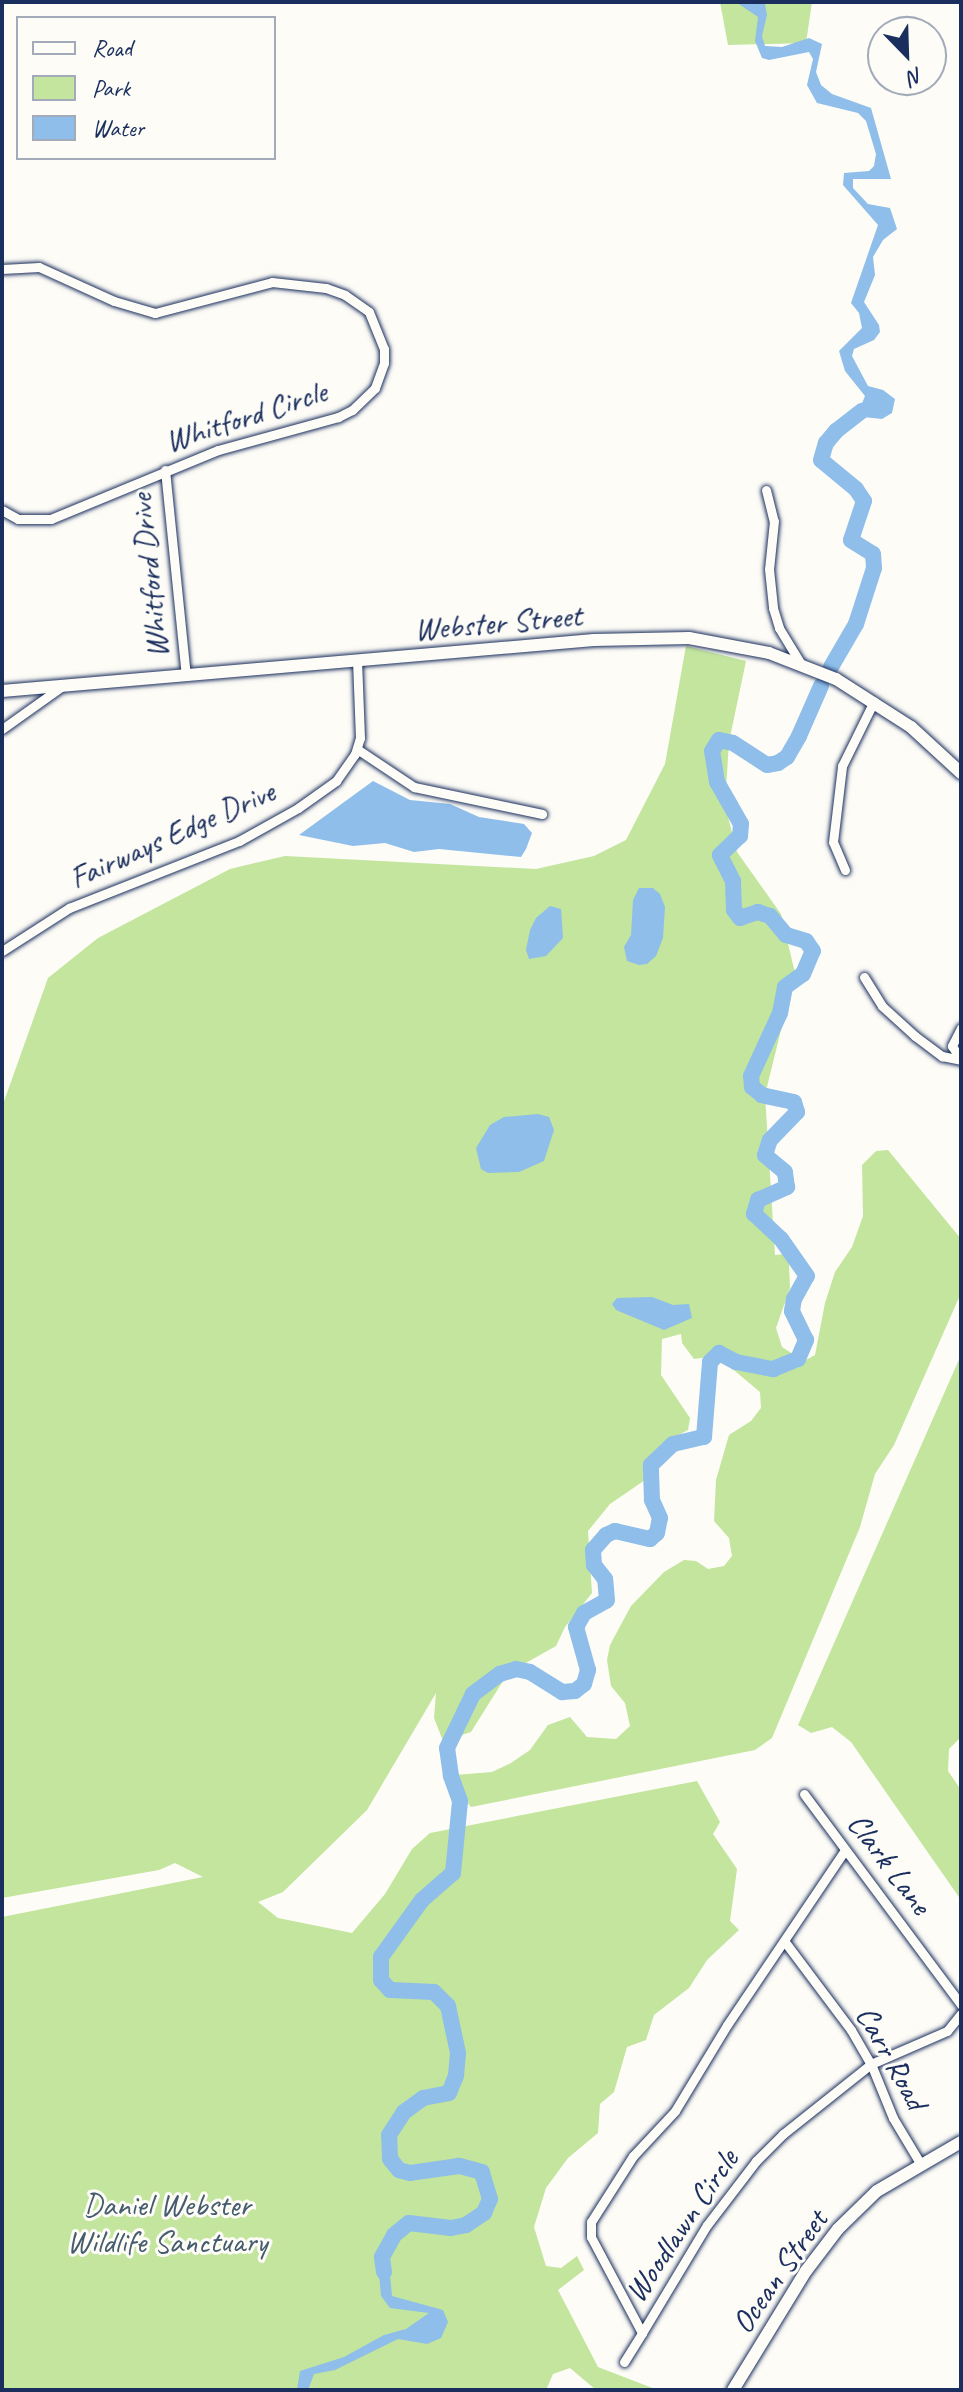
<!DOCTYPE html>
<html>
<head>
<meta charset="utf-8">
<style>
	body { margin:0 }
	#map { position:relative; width:963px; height:2392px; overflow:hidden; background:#fdfcf7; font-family:Caveat,sans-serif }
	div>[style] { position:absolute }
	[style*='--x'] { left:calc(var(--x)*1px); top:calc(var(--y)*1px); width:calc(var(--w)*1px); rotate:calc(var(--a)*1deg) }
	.green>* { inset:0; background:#c3e59e }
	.water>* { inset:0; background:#8ebee9 }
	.river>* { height:16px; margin:-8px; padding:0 8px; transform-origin:8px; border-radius:8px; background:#8ebee9 }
	.roads { filter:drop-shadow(0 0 2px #1b2f5e) drop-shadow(0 0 2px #1b2f5e) }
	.street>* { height:9px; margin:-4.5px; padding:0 4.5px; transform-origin:4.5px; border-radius:4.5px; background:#fdfcf7 }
	.secondary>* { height:12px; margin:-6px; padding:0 6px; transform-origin:6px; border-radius:6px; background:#fdfcf7 }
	span { translate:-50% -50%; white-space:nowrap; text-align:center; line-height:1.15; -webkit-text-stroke:6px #fdfcf7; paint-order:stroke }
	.street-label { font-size:32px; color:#1b2f5e }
	.park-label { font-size:32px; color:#455c6e }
	.frame { position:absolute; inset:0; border:4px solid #1b2f5e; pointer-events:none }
	.legend { position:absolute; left:16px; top:16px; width:260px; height:144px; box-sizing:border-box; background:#fdfcf7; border:2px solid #a3aaba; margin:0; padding:10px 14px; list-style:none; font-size:24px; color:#1b2f5e }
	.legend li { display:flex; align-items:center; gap:16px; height:40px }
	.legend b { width:40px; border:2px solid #a3aaba }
	.north { position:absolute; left:867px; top:16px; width:80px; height:80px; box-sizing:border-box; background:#fdfcf7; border:2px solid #a3aaba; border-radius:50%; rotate:157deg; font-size:22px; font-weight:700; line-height:32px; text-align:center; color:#1b2f5e }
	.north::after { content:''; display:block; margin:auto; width:28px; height:36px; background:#1b2f5e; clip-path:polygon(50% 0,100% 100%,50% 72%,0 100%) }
</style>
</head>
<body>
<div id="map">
	<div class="green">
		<div style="clip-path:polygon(720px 2px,812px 2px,806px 43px,728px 45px)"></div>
		<div style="clip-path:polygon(686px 646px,746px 661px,729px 742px,725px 805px,737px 852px,781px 914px,795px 973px,765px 1095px,775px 1255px,786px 1254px,789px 1264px,790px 1288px,776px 1328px,782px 1347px,804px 1361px,815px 1355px,825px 1303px,835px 1272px,852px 1247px,863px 1216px,862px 1165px,876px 1151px,888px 1150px,961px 1239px,961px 1293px,894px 1445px,875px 1474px,860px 1527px,772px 1738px,755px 1750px,471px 1807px,459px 1792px,455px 1775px,492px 1772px,511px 1763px,530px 1750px,548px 1725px,570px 1717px,587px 1737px,616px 1739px,630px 1726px,625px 1703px,611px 1686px,607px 1660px,610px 1645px,631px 1606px,664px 1572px,684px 1560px,696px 1561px,708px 1569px,724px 1566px,732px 1556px,729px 1538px,714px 1521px,716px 1480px,729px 1435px,751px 1421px,761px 1408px,760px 1392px,717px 1356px,694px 1359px,682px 1343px,681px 1334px,662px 1339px,661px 1375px,690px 1418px,688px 1430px,661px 1444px,645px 1480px,610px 1504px,588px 1531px,592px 1593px,565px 1627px,556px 1646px,508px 1673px,471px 1732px,443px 1741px,434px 1718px,436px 1693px,367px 1810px,283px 1892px,258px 1902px,278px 1918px,352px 1933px,385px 1894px,412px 1849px,430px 1833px,697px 1781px,720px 1822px,713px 1834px,737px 1869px,730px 1921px,739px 1930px,707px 1960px,689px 1988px,654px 2015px,646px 2040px,627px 2047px,614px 2092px,600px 2104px,598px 2133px,568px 2158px,546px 2188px,534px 2227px,546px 2266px,561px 2268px,577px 2256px,584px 2270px,558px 2290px,598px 2367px,655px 2389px,596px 2390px,570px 2368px,553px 2374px,546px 2390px,2px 2390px,2px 1917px,203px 1877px,175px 1863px,159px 1870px,2px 1898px,2px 1107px,48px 978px,98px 938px,230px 869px,285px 856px,536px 869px,594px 856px,626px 840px,665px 764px)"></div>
		<div style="clip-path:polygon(961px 1355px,961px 1737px,949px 1749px,948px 1771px,961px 1790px,961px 1900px,851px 1742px,832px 1727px,811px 1733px,798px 1725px)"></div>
	</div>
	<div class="water">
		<div style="clip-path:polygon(736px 2px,765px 4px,767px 15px,762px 36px,765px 46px,782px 47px,809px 38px,822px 44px,816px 72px,821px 85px,832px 94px,871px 108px,891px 179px,853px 179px,853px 188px,868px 204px,890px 208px,897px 229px,883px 240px,873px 257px,875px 275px,864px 302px,879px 325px,880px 332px,874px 340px,854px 349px,852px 356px,868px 386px,883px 390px,895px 399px,892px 413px,882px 419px,863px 417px,846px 426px,847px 415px,861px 406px,865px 396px,845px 371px,839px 351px,862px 328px,859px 313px,851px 303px,878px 225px,843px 185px,844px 173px,869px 171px,874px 166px,876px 154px,866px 121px,858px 113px,817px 103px,807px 85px,813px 59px,809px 52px,769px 60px,762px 58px,755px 41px,758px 17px)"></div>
		<div style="clip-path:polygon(373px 781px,410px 800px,450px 804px,479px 817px,524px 824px,532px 833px,526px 849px,521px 857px,439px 849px,414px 852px,385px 843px,353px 846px,299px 835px)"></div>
		<div style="clip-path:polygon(639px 888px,653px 888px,660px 894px,665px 907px,663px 938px,656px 956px,647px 964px,639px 965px,627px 961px,624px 947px,631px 935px,633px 900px)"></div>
		<div style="clip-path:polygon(550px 906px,561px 909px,563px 938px,546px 956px,529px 959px,526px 950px,530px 930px,536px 918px)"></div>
		<div style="clip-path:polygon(538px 1114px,549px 1117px,554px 1130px,544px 1161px,519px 1172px,488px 1173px,481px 1169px,476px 1148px,490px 1125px,504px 1117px)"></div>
		<div style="clip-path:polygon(652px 1297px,673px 1305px,689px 1304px,692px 1318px,664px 1330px,616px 1310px,612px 1304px,617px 1298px)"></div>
		<div style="clip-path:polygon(384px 2249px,388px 2254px,392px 2296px,443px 2310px,448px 2322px,441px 2338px,427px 2344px,398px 2339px,335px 2370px,314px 2374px,308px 2390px,297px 2390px,300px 2371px,344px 2357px,384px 2335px,406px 2329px,429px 2313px,390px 2308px,381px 2296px,377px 2250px)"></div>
	</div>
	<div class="river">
		<div style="--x:831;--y:667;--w:50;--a:-59.8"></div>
		<div style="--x:856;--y:624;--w:59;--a:-72.2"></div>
		<div style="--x:874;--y:568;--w:14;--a:-94"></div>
		<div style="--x:873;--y:554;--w:26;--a:-148"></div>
		<div style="--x:851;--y:540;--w:41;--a:-71.6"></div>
		<div style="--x:864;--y:501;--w:14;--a:-124"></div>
		<div style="--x:856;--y:489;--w:45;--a:-140.4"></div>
		<div style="--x:821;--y:460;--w:18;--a:-74"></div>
		<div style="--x:826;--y:443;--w:16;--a:-50"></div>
		<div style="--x:836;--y:431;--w:33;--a:-38"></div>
		<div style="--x:384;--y:2272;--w:15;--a:-98"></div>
		<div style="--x:382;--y:2257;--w:25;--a:-61"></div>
		<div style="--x:394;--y:2235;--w:19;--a:-39"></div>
		<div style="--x:409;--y:2223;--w:42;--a:6.8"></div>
		<div style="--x:451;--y:2228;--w:15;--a:-11"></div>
		<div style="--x:466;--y:2225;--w:22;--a:-34"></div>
		<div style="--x:484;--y:2213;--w:15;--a:-67"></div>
		<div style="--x:490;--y:2199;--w:28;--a:-107"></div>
		<div style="--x:482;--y:2172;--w:24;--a:-165"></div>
		<div style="--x:459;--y:2166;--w:49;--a:171.9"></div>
		<div style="--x:410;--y:2173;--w:11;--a:-165"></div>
		<div style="--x:399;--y:2170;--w:14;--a:-129"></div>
		<div style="--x:390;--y:2159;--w:24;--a:-92"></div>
		<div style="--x:389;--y:2135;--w:27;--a:-57"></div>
		<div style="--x:404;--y:2112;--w:24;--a:-36"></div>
		<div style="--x:423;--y:2098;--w:26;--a:-11"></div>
		<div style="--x:449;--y:2093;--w:18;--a:-68"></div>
		<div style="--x:456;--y:2076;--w:23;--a:-85"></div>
		<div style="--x:458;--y:2053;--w:48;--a:-102"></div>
		<div style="--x:448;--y:2006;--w:20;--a:-135"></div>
		<div style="--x:434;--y:1992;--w:44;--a:-177.4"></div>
		<div style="--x:390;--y:1990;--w:13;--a:-132"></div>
		<div style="--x:381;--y:1980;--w:23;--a:-90"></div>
		<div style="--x:381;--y:1957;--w:70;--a:-54.3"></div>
		<div style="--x:422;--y:1900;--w:41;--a:-41.1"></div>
		<div style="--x:453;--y:1873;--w:72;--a:-84.4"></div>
		<div style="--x:460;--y:1801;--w:27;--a:-110"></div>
		<div style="--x:451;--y:1776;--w:28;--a:-98"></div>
		<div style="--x:447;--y:1748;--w:60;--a:-64.3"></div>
		<div style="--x:473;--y:1694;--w:34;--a:-37"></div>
		<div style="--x:500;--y:1674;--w:17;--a:-17"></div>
		<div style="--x:516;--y:1669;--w:14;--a:12"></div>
		<div style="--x:530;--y:1672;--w:38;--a:32"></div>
		<div style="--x:562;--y:1692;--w:13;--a:-4"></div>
		<div style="--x:575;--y:1691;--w:11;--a:-38"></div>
		<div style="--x:584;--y:1684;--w:15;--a:-74"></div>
		<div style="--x:588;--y:1670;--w:45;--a:-105.6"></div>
		<div style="--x:576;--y:1627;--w:16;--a:-60"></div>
		<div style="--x:584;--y:1613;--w:26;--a:-29"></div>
		<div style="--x:607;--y:1600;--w:21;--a:-95"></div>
		<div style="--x:605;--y:1579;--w:18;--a:-128"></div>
		<div style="--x:594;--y:1565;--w:15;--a:-94"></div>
		<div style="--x:593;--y:1550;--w:20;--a:-49"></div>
		<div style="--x:606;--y:1535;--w:10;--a:-24"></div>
		<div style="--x:615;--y:1531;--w:36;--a:13"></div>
		<div style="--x:650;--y:1539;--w:9;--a:-41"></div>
		<div style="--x:657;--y:1533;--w:15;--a:-79"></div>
		<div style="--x:660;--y:1518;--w:20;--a:-114"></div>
		<div style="--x:652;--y:1500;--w:35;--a:-92"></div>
		<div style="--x:651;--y:1465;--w:30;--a:-44"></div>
		<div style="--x:673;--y:1444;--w:32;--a:-13"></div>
		<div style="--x:704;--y:1437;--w:75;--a:-85.4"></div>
		<div style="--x:710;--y:1362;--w:13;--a:-45"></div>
		<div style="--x:719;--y:1353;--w:19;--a:28"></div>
		<div style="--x:736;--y:1362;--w:38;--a:11"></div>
		<div style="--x:773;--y:1369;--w:27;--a:-22"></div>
		<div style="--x:798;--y:1359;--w:21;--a:-67"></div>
		<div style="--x:806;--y:1340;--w:32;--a:-116"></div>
		<div style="--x:792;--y:1311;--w:12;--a:-81"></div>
		<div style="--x:794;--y:1299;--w:26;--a:-61"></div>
		<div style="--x:807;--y:1276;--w:45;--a:-125.1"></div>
		<div style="--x:781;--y:1239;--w:37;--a:-137"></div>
		<div style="--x:754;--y:1214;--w:15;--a:-74"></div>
		<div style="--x:758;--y:1200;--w:32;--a:-24"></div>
		<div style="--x:787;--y:1187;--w:15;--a:-98"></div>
		<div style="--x:785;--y:1172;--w:26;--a:-140"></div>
		<div style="--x:765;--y:1155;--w:16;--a:-72"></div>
		<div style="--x:770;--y:1140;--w:39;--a:-46"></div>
		<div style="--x:797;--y:1112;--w:10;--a:-107"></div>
		<div style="--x:794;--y:1102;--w:33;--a:-168"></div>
		<div style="--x:762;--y:1095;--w:13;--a:-141"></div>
		<div style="--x:752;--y:1087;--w:11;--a:-95"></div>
		<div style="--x:751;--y:1076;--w:69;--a:-65.3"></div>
		<div style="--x:780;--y:1013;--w:26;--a:-79"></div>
		<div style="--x:785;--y:987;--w:22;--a:-36"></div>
		<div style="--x:803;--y:974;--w:25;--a:-67"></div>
		<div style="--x:813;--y:951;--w:12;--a:-125"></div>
		<div style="--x:806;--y:941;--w:21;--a:-163"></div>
		<div style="--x:786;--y:935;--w:25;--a:-130"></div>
		<div style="--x:770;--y:916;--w:13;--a:-162"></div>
		<div style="--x:758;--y:912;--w:19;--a:162"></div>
		<div style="--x:740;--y:918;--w:10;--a:-127"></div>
		<div style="--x:734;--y:910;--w:29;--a:-92"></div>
		<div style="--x:733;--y:881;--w:29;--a:-117"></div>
		<div style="--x:720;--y:855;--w:28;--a:-44"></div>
		<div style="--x:740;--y:836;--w:12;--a:-85"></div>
		<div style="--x:741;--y:824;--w:48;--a:-119.7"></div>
		<div style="--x:717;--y:782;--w:31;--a:-99"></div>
		<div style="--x:712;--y:751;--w:13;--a:-58"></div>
		<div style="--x:719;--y:740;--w:14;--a:12"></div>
		<div style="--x:733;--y:743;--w:40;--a:32.9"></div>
		<div style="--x:767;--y:765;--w:11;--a:-10"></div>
		<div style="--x:778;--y:763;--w:11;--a:-34"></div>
		<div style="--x:787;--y:757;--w:24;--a:-60"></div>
		<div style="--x:799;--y:736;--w:55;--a:-66.3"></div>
	</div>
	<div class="roads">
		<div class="street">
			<div style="--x:2;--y:269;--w:37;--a:-3"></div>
			<div style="--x:39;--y:267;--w:82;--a:24.4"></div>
			<div style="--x:114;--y:301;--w:43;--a:16.3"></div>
			<div style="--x:155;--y:313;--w:121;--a:-14.8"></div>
			<div style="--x:272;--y:282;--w:54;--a:6.3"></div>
			<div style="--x:326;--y:288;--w:20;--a:20"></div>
			<div style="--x:345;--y:295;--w:29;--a:35"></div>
			<div style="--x:369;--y:312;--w:40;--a:68"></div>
			<div style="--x:384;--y:349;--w:14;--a:90"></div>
			<div style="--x:384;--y:363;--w:27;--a:110"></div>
			<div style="--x:375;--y:388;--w:32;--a:136"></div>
			<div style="--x:352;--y:410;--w:16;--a:153"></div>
			<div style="--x:338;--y:417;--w:124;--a:164.6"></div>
			<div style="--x:218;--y:450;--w:181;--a:157.6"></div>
			<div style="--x:51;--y:519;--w:33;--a:180"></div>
			<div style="--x:18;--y:519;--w:18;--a:-151"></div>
			<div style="--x:165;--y:470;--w:207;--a:84.2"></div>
			<div style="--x:766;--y:490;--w:32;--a:76"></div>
			<div style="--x:774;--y:521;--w:48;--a:95.9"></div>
			<div style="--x:769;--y:569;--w:39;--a:84"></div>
			<div style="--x:773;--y:608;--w:21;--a:73"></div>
			<div style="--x:779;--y:628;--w:42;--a:58.6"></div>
			<div style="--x:2;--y:729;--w:72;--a:-35.4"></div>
			<div style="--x:357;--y:749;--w:69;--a:33.7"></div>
			<div style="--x:414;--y:787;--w:131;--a:11.9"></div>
			<div style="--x:845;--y:870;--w:30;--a:-113"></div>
			<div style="--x:833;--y:842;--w:77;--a:-83.2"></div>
			<div style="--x:842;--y:766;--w:72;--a:-63.8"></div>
			<div style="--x:2;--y:951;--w:80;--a:-32.7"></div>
			<div style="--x:69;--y:908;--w:183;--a:-21.5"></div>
			<div style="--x:239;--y:841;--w:68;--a:-29.2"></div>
			<div style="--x:298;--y:808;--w:47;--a:-35.4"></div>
			<div style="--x:336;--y:781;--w:33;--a:-55"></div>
			<div style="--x:355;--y:754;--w:17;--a:-73"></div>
			<div style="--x:360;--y:738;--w:77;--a:-92.2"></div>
			<div style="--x:864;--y:977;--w:34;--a:58"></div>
			<div style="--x:882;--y:1006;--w:45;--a:42.3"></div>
			<div style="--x:915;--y:1036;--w:34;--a:37"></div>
			<div style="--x:942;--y:1056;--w:19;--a:12"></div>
			<div style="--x:961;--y:1028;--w:20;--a:117"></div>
			<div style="--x:952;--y:1046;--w:17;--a:57"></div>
			<div style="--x:804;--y:1794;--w:263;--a:53.3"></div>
			<div style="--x:845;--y:1850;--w:211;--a:124"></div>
			<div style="--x:727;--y:2025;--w:100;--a:121.2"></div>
			<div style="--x:675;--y:2111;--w:62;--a:133"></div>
			<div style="--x:633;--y:2156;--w:78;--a:122.5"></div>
			<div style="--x:591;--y:2222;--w:15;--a:90"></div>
			<div style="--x:591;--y:2237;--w:109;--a:62"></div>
			<div style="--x:642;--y:2333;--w:126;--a:-59"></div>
			<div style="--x:707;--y:2225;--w:81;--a:-52.6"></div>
			<div style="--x:756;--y:2161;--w:38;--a:-45"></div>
			<div style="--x:783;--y:2134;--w:112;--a:-38.5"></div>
			<div style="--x:871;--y:2064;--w:83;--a:-23.5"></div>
			<div style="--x:947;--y:2031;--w:22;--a:-51"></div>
			<div style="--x:785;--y:1942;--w:110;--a:53.1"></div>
			<div style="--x:851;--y:2030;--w:39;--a:60"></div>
			<div style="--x:871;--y:2064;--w:58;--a:67.8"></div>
			<div style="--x:893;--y:2118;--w:52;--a:59"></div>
			<div style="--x:624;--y:2362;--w:34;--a:-58"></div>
		</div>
		<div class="secondary">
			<div style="--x:2;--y:691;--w:594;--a:-4.92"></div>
			<div style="--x:594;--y:640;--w:95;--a:-1.2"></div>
			<div style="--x:689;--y:638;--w:81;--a:10.6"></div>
			<div style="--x:769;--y:653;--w:72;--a:21.2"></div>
			<div style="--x:836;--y:679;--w:89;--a:32.6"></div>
			<div style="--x:911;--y:727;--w:68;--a:42.6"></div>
			<div style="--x:733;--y:2390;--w:140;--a:-58.5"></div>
			<div style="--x:806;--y:2271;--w:53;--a:-52.7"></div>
			<div style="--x:838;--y:2229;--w:54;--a:-44.3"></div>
			<div style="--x:877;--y:2191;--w:97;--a:-30.3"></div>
		</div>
	</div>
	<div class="street-label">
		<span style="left:246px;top:417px;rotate:-18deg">Whitford Circle</span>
		<span style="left:150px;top:576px;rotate:-96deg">Whitford Drive</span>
		<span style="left:498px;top:623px;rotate:-5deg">Webster Street</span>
		<span style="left:172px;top:835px;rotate:-24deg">Fairways Edge Drive</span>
		<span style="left:889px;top:1864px;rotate:53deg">Clark Lane</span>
		<span style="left:891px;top:2058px;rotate:61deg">Carr Road</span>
		<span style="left:682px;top:2226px;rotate:-56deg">Woodlawn Circle</span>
		<span style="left:780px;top:2272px;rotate:-55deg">Ocean Street</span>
	</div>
	<div class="park-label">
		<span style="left:167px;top:2224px">Daniel Webster<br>Wildlife Sanctuary</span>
	</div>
	<div class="frame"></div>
	<ul class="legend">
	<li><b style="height:10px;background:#fdfcf7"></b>Road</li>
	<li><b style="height:22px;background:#c3e59e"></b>Park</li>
	<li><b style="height:22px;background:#8ebee9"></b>Water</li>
	</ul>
	<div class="north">N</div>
</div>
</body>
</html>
